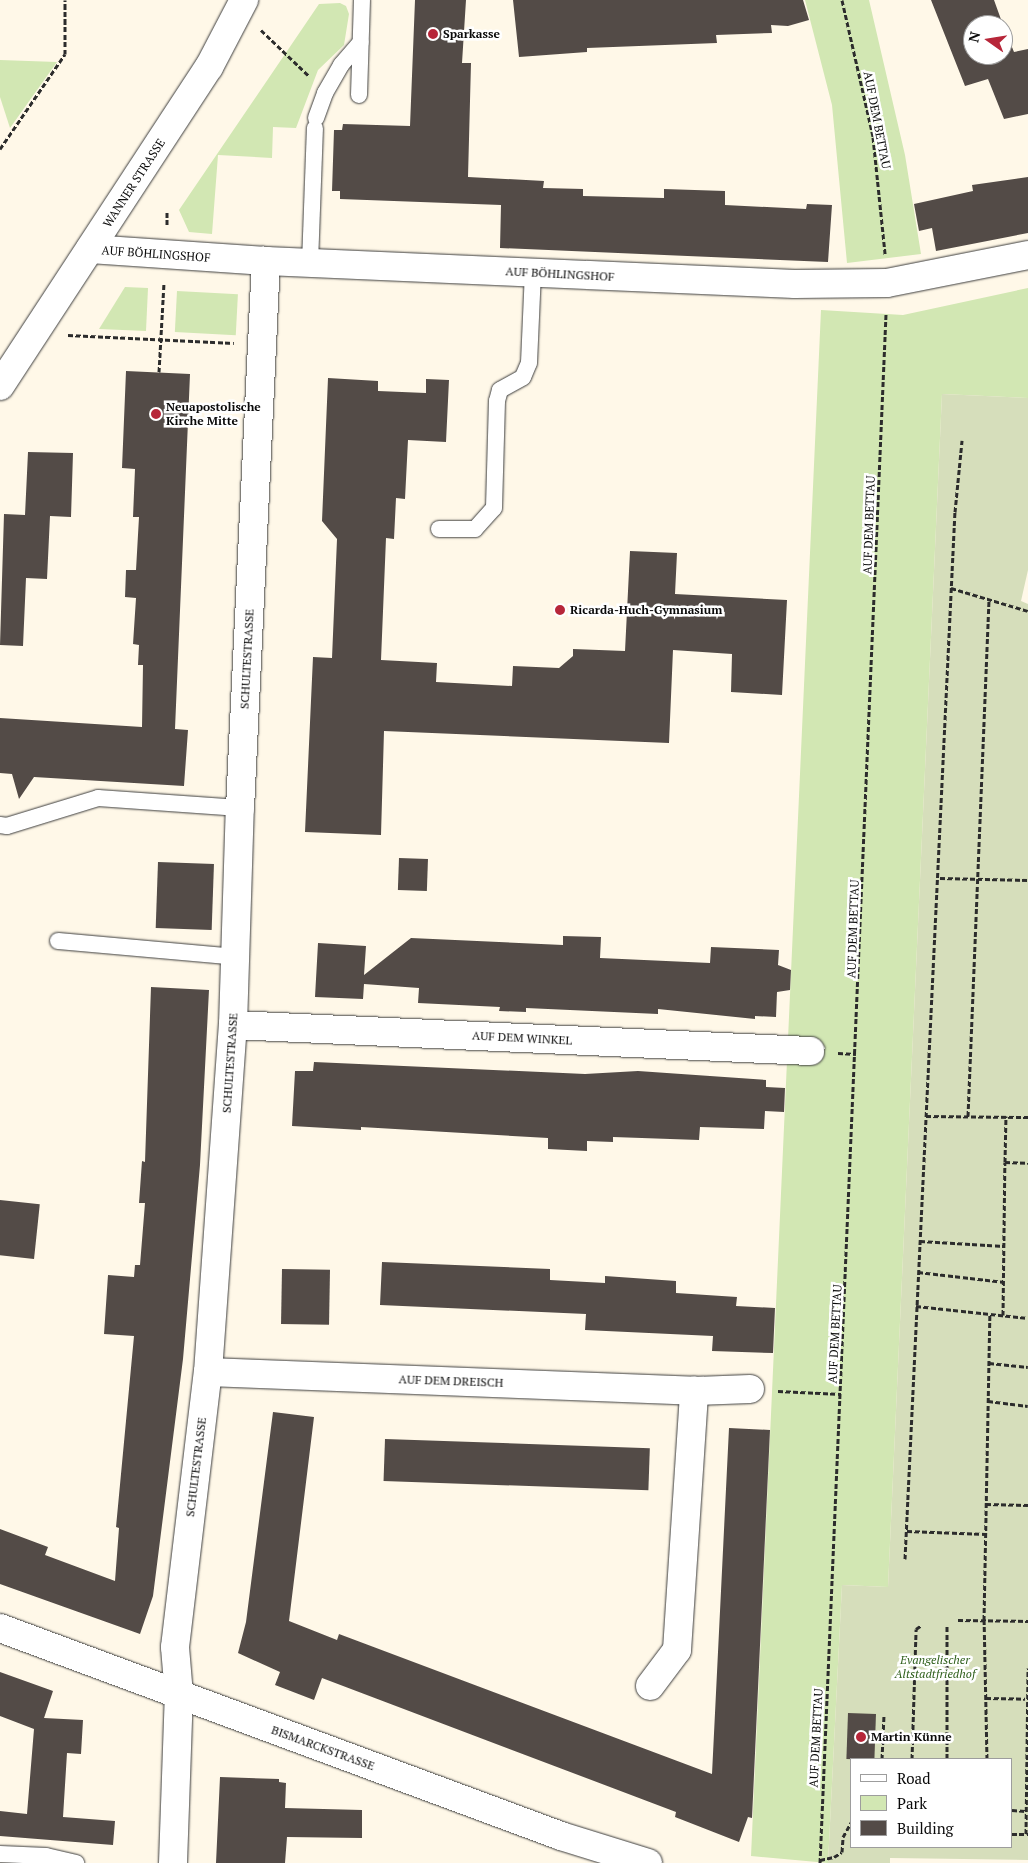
<!DOCTYPE html>
<html>
<head>
<meta charset="utf-8">
<style>
	body { margin:0 }
	#map { position:relative; width:1028px; height:1863px; overflow:hidden; background:#fff8e8; font-family:"PT Serif",serif }
	div>[style] { position:absolute }
	[style*='--x'] { left:calc(var(--x)*1px); top:calc(var(--y)*1px); width:calc(var(--w)*1px); rotate:calc(var(--a)*1deg) }
	.green>* { inset:0; background:#d2e7b3; transform-origin:0 0 }
	.cemetery>* { inset:0; background:#d6debb }
	.building>* { inset:0; background:#534b47; transform-origin:0 0 }
	.path>* { height:3px; margin-top:-1.5px; transform-origin:0; background:repeating-linear-gradient(90deg,#2c2c2c 0 5px,transparent 0 7.5px) }
	.roads { filter:drop-shadow(0 0 1px #3d3d3d) drop-shadow(0 0 1px #3d3d3d) }
	.service>* { height:16px; margin:-8px; padding:0 8px; transform-origin:8px; border-radius:8px; background:#fff }
	.minor>* { height:28px; margin:-14px; padding:0 14px; transform-origin:14px; border-radius:14px; background:#fff }
	.tertiary>* { height:28px; margin:-14px; padding:0 14px; transform-origin:14px; border-radius:14px; background:#fff }
	.dots>* { width:14px; height:14px; translate:-50% -50%; box-sizing:border-box; border:2px solid #fff; border-radius:50% }
	span { translate:-50% -50%; white-space:nowrap; text-align:center; line-height:1.15; -webkit-text-stroke:5px #fff; paint-order:stroke }
	.poi-label { font-size:12px; color:#0a0a0a; font-weight:700 }
	.left { translate:0 -50%; text-align:left }
	.street-label { font-size:12px; color:#0a0a0a }
	.park-label { font-size:12px; color:#30601d; font-style:italic }
	.legend { position:absolute; left:850px; top:1758px; width:162px; height:90px; box-sizing:border-box; background:#fff; border:1px solid #9d9d9d; margin:0; padding:6px 9px; list-style:none; font-size:15px; color:#0a0a0a }
	.legend li { display:flex; align-items:center; gap:10px; height:25px }
	.legend b { width:25px; border:1px solid #9d9d9d }
	.north { position:absolute; left:963px; top:15px; width:50px; height:50px; box-sizing:border-box; background:#fff; border:1px solid #9d9d9d; border-radius:50%; rotate:283deg; font-size:14px; font-weight:700; line-height:20px; text-align:center; color:#0a0a0a }
	.north::after { content:''; display:block; margin:auto; width:18px; height:22px; background:#b72639; clip-path:polygon(50% 0,100% 100%,50% 72%,0 100%) }
</style>
</head>
<body>
<div id="map">
	<div class="green">
		<div style="clip-path:polygon(805px 0,869px 0,905px 155px,921px 254px,847px 263px,832px 105px)"></div>
		<div style="clip-path:polygon(340px 3px,346px 6px,349px 14px,344px 45px,318px 70px,296px 128px,273px 127px,272px 158px,218px 155px,212px 234px,189px 232px,179px 210px,319px 4px)"></div>
		<div style="clip-path:polygon(0 60px,57px 62px,10px 128px,0 97px)"></div>
		<div style="clip-path:polygon(125px 287px,148px 288px,146px 331px,99px 329px)"></div>
		<div style="clip-path:polygon(1028px 288px,1028px 398px,942px 394px,888px 1587px,842px 1585px,828px 1863px,751px 1856px,821px 310px,903px 315px)"></div>
		<div style="left:177px;top:291px;width:61px;height:41px;rotate:3deg"></div>
	</div>
	<div class="cemetery">
		<div style="clip-path:polygon(evenodd,942px 394px,1028px 398px,1028px 570px,1021px 601px,1028px 604px,1028px 1860px,890px 1858px,890px 1863px,828px 1863px,842px 1585px,888px 1587px,942px 394px,852px 1759px,1012px 1759px,1012px 1847px,852px 1847px,852px 1759px)"></div>
	</div>
	<div class="building">
		<div style="clip-path:polygon(415px 0,466px 0,462px 63px,471px 63px,468px 177px,544px 181px,543px 188px,583px 189px,583px 196px,664px 198px,664px 189px,725px 191px,725px 205px,806px 209px,807px 204px,832px 205px,828px 262px,500px 248px,501px 205px,340px 199px,340px 191px,332px 191px,334px 130px,342px 130px,343px 124px,410px 126px)"></div>
		<div style="clip-path:polygon(513px 0,803px 0,809px 20px,788px 26px,771px 25px,772px 33px,716px 35px,717px 43px,587px 48px,587px 52px,519px 57px)"></div>
		<div style="clip-path:polygon(931px 0,994px 0,1003px 25px,973px 25px,973px 55px,1003px 55px,1003px 25px,1014px 52px,1028px 49px,1028px 114px,1004px 119px,988px 79px,965px 86px)"></div>
		<div style="clip-path:polygon(1028px 177px,1028px 233px,936px 251px,932px 228px,919px 231px,914px 204px,973px 191px,972px 185px)"></div>
		<div style="clip-path:polygon(126px 371px,190px 374px,175px 729px,188px 730px,184px 786px,34px 777px,19px 799px,12px 774px,0 773px,0 718px,142px 727px,143px 665px,138px 665px,139px 645px,133px 644px,136px 598px,125px 597px,126px 570px,136px 570px,139px 517px,133px 517px,135px 469px,122px 468px)"></div>
		<div style="clip-path:polygon(328px 378px,378px 381px,378px 391px,426px 393px,426px 379px,449px 380px,446px 442px,408px 440px,405px 499px,396px 498px,394px 539px,386px 538px,381px 660px,437px 663px,436px 682px,512px 686px,513px 666px,559px 668px,573px 656px,573px 649px,625px 651px,630px 551px,677px 553px,675px 594px,787px 600px,782px 695px,731px 692px,732px 654px,673px 650px,669px 743px,384px 731px,381px 835px,305px 832px,313px 657px,332px 658px,337px 539px,322px 521px)"></div>
		<div style="clip-path:polygon(28px 452px,73px 453px,71px 517px,50px 516px,47px 579px,26px 578px,23px 646px,0 645px,4px 514px,25px 515px)"></div>
		<div style="left:399px;top:858px;width:29px;height:32px;rotate:2deg"></div>
		<div style="left:158px;top:862px;width:56px;height:66px;rotate:2deg"></div>
		<div style="clip-path:polygon(563px 936px,601px 937px,600px 958px,710px 963px,711px 947px,779px 950px,778px 965px,791px 970px,790px 990px,777px 992px,776px 1017px,755px 1016px,755px 1019px,658px 1009px,658px 1014px,526px 1008px,526px 1012px,499px 1011px,500px 1007px,418px 1003px,419px 988px,364px 984px,363px 999px,315px 997px,318px 943px,366px 946px,364px 975px,411px 938px,563px 945px)"></div>
		<div style="clip-path:polygon(151px 987px,209px 990px,200px 1165px,183px 1359px,153px 1596px,140px 1634px,0 1584px,0 1529px,48px 1547px,45px 1555px,115px 1581px,119px 1528px,116px 1527px,134px 1336px,104px 1334px,108px 1275px,134px 1277px,135px 1265px,140px 1265px,145px 1203px,139px 1203px,142px 1161px,145px 1162px)"></div>
		<div style="clip-path:polygon(314px 1062px,585px 1074px,638px 1071px,766px 1080px,766px 1087px,785px 1088px,784px 1112px,765px 1111px,764px 1129px,700px 1127px,699px 1140px,613px 1137px,613px 1142px,587px 1141px,587px 1151px,548px 1149px,548px 1138px,361px 1127px,361px 1130px,292px 1126px,295px 1071px,313px 1071px)"></div>
		<div style="left:0;top:1200px;width:40px;height:55px;rotate:6deg"></div>
		<div style="clip-path:polygon(382px 1262px,550px 1269px,550px 1280px,605px 1283px,605px 1276px,676px 1281px,676px 1293px,737px 1297px,736px 1306px,775px 1308px,773px 1353px,712px 1351px,713px 1336px,585px 1330px,586px 1314px,380px 1305px)"></div>
		<div style="left:282px;top:1269px;width:48px;height:55px;rotate:1deg"></div>
		<div style="clip-path:polygon(273px 1412px,314px 1417px,289px 1621px,337px 1640px,339px 1634px,712px 1774px,729px 1428px,770px 1430px,752px 1818px,748px 1817px,739px 1842px,675px 1817px,676px 1812px,322px 1678px,314px 1700px,275px 1685px,280px 1672px,238px 1653px,246px 1622px)"></div>
		<div style="left:385px;top:1439px;width:265px;height:42px;rotate:2deg"></div>
		<div style="clip-path:polygon(0 1672px,53px 1691px,44px 1718px,83px 1720px,81px 1754px,67px 1753px,63px 1817px,115px 1821px,113px 1845px,0 1836px,0 1811px,27px 1814px,34px 1729px,0 1716px)"></div>
		<div style="left:848px;top:1713px;width:28px;height:46px;rotate:2deg"></div>
		<div style="clip-path:polygon(220px 1777px,279px 1779px,279px 1782px,286px 1783px,285px 1808px,362px 1810px,362px 1838px,287px 1837px,285px 1863px,216px 1863px)"></div>
	</div>
	<div class="path">
		<div style="--x:842;--y:0;--w:140;--a:77.2"></div>
		<div style="--x:873;--y:137;--w:118;--a:84.1"></div>
		<div style="--x:261;--y:30;--w:66;--a:43.8"></div>
		<div style="--x:0;--y:149;--w:115;--a:-55.6"></div>
		<div style="--x:65;--y:54;--w:54;--a:-90"></div>
		<div style="--x:167;--y:225;--w:13;--a:-90"></div>
		<div style="--x:68;--y:335;--w:166;--a:2.8"></div>
		<div style="--x:159;--y:372;--w:89;--a:-86.8"></div>
		<div style="--x:951;--y:588;--w:80;--a:16.6"></div>
		<div style="--x:940;--y:878;--w:88;--a:1.3"></div>
		<div style="--x:838;--y:1053;--w:18;--a:3"></div>
		<div style="--x:926;--y:1116;--w:102;--a:0.6"></div>
		<div style="--x:968;--y:1116;--w:517;--a:-87.67"></div>
		<div style="--x:1005;--y:1162;--w:46;--a:-88.8"></div>
		<div style="--x:920;--y:1241;--w:84;--a:3.4"></div>
		<div style="--x:918;--y:1272;--w:87;--a:6.6"></div>
		<div style="--x:916;--y:1306;--w:113;--a:6.1"></div>
		<div style="--x:1003;--y:1315;--w:153;--a:-89.3"></div>
		<div style="--x:1005;--y:1162;--w:23;--a:2"></div>
		<div style="--x:989;--y:1363;--w:39;--a:6"></div>
		<div style="--x:778;--y:1391;--w:63;--a:2.7"></div>
		<div style="--x:988;--y:1401;--w:40;--a:7.1"></div>
		<div style="--x:986;--y:1504;--w:42;--a:1.4"></div>
		<div style="--x:907;--y:1531;--w:79;--a:2.2"></div>
		<div style="--x:905;--y:1559;--w:1048;--a:-87.27"></div>
		<div style="--x:955;--y:512;--w:72;--a:-84.4"></div>
		<div style="--x:958;--y:1620;--w:70;--a:0.8"></div>
		<div style="--x:986;--y:1698;--w:39;--a:1"></div>
		<div style="--x:882;--y:1759;--w:44;--a:-87.4"></div>
		<div style="--x:912;--y:1759;--w:130;--a:-88.2"></div>
		<div style="--x:916;--y:1629;--w:7;--a:-34"></div>
		<div style="--x:947;--y:1759;--w:134;--a:-90"></div>
		<div style="--x:987;--y:1759;--w:139;--a:-91.2"></div>
		<div style="--x:984;--y:1620;--w:306;--a:-88.9"></div>
		<div style="--x:1012;--y:1810;--w:13;--a:4"></div>
		<div style="--x:1012;--y:1834;--w:16;--a:0"></div>
		<div style="--x:1026;--y:1834;--w:166;--a:-89.3"></div>
		<div style="--x:820;--y:1860;--w:14;--a:-12"></div>
		<div style="--x:834;--y:1857;--w:9;--a:-32"></div>
		<div style="--x:842;--y:1852;--w:15;--a:-86"></div>
		<div style="--x:843;--y:1837;--w:18;--a:-61"></div>
		<div style="--x:820;--y:1863;--w:1551;--a:-87.56"></div>
	</div>
	<div class="roads">
		<div class="service">
			<div style="--x:359;--y:95;--w:95;--a:-88.2"></div>
			<div style="--x:316;--y:118;--w:27;--a:-70"></div>
			<div style="--x:325;--y:93;--w:32;--a:-60"></div>
			<div style="--x:341;--y:65;--w:30;--a:-49"></div>
			<div style="--x:310;--y:263;--w:135;--a:-87.9"></div>
			<div style="--x:439;--y:529;--w:36;--a:0"></div>
			<div style="--x:475;--y:529;--w:28;--a:-48"></div>
			<div style="--x:494;--y:508;--w:107;--a:-88.4"></div>
			<div style="--x:497;--y:401;--w:11;--a:-75"></div>
			<div style="--x:500;--y:390;--w:26;--a:-29"></div>
			<div style="--x:523;--y:377;--w:15;--a:-67"></div>
			<div style="--x:529;--y:363;--w:90;--a:-87.5"></div>
			<div style="--x:0;--y:825;--w:7;--a:8"></div>
			<div style="--x:7;--y:826;--w:95;--a:-17.1"></div>
			<div style="--x:98;--y:798;--w:142;--a:4"></div>
			<div style="--x:58;--y:941;--w:179;--a:5.1"></div>
			<div style="--x:0;--y:1854;--w:46;--a:2.5"></div>
			<div style="--x:46;--y:1856;--w:31;--a:13"></div>
		</div>
		<div class="minor">
			<div style="--x:90;--y:249;--w:176;--a:3.9"></div>
			<div style="--x:266;--y:261;--w:529;--a:2.49"></div>
			<div style="--x:795;--y:284;--w:92;--a:-0.6"></div>
			<div style="--x:887;--y:283;--w:144;--a:-11.2"></div>
			<div style="--x:0;--y:386;--w:381;--a:-56.8"></div>
			<div style="--x:209;--y:67;--w:76;--a:-62.4"></div>
			<div style="--x:233;--y:1025;--w:578;--a:2.58"></div>
			<div style="--x:208;--y:1372;--w:486;--a:2.2"></div>
			<div style="--x:694;--y:1391;--w:56;--a:-2"></div>
			<div style="--x:650;--y:1686;--w:45;--a:-53.1"></div>
			<div style="--x:677;--y:1650;--w:260;--a:-86.2"></div>
			<div style="--x:173;--y:1863;--w:168;--a:-88"></div>
			<div style="--x:179;--y:1695;--w:48;--a:-94.8"></div>
			<div style="--x:175;--y:1647;--w:277;--a:-83.2"></div>
			<div style="--x:208;--y:1372;--w:348;--a:-85.9"></div>
			<div style="--x:233;--y:1025;--w:217;--a:-88.2"></div>
			<div style="--x:240;--y:808;--w:548;--a:-87.28"></div>
		</div>
		<div class="tertiary">
			<div style="--x:0;--y:1628;--w:598;--a:20.34"></div>
			<div style="--x:561;--y:1836;--w:91;--a:17.2"></div>
		</div>
	</div>
	<div class="dots">
		<div style="left:433px;top:34px;background:#b72639"></div>
		<div style="left:156px;top:414px;background:#b72639"></div>
		<div style="left:560px;top:610px;background:#b72639"></div>
		<div style="left:861px;top:1737px;background:#b72639"></div>
	</div>
	<div class="poi-label">
		<span class="left" style="left:443px;top:34px">Sparkasse</span>
		<span class="left" style="left:166px;top:414px">Neuapostolische<br>Kirche Mitte</span>
		<span class="left" style="left:570px;top:610px">Ricarda-Huch-Gymnasium</span>
		<span class="left" style="left:871px;top:1737px">Martin Künne</span>
	</div>
	<div class="street-label">
		<span style="left:877px;top:120px;rotate:79deg">AUF DEM BETTAU</span>
		<span style="left:134px;top:183px;rotate:-57deg">WANNER STRASSE</span>
		<span style="left:156px;top:254px;rotate:4deg">AUF BÖHLINGSHOF</span>
		<span style="left:560px;top:274px;rotate:3deg">AUF BÖHLINGSHOF</span>
		<span style="left:869px;top:525px;rotate:-88deg">AUF DEM BETTAU</span>
		<span style="left:247px;top:659px;rotate:-87deg">SCHULTESTRASSE</span>
		<span style="left:853px;top:929px;rotate:-88deg">AUF DEM BETTAU</span>
		<span style="left:522px;top:1038px;rotate:3deg">AUF DEM WINKEL</span>
		<span style="left:230px;top:1063px;rotate:-86deg">SCHULTESTRASSE</span>
		<span style="left:835px;top:1334px;rotate:-87deg">AUF DEM BETTAU</span>
		<span style="left:451px;top:1381px;rotate:2deg">AUF DEM DREISCH</span>
		<span style="left:196px;top:1467px;rotate:-83deg">SCHULTESTRASSE</span>
		<span style="left:816px;top:1738px;rotate:-87deg">AUF DEM BETTAU</span>
		<span style="left:323px;top:1748px;rotate:20deg">BISMARCKSTRASSE</span>
	</div>
	<div class="park-label">
		<span style="left:935px;top:1667px">Evangelischer<br>Altstadtfriedhof</span>
	</div>
	<ul class="legend">
	<li><b style="height:6px;background:#fff"></b>Road</li>
	<li><b style="height:14px;background:#d2e7b3"></b>Park</li>
	<li><b style="height:14px;background:#534b47"></b>Building</li>
	</ul>
	<div class="north">N</div>
</div>
</body>
</html>
